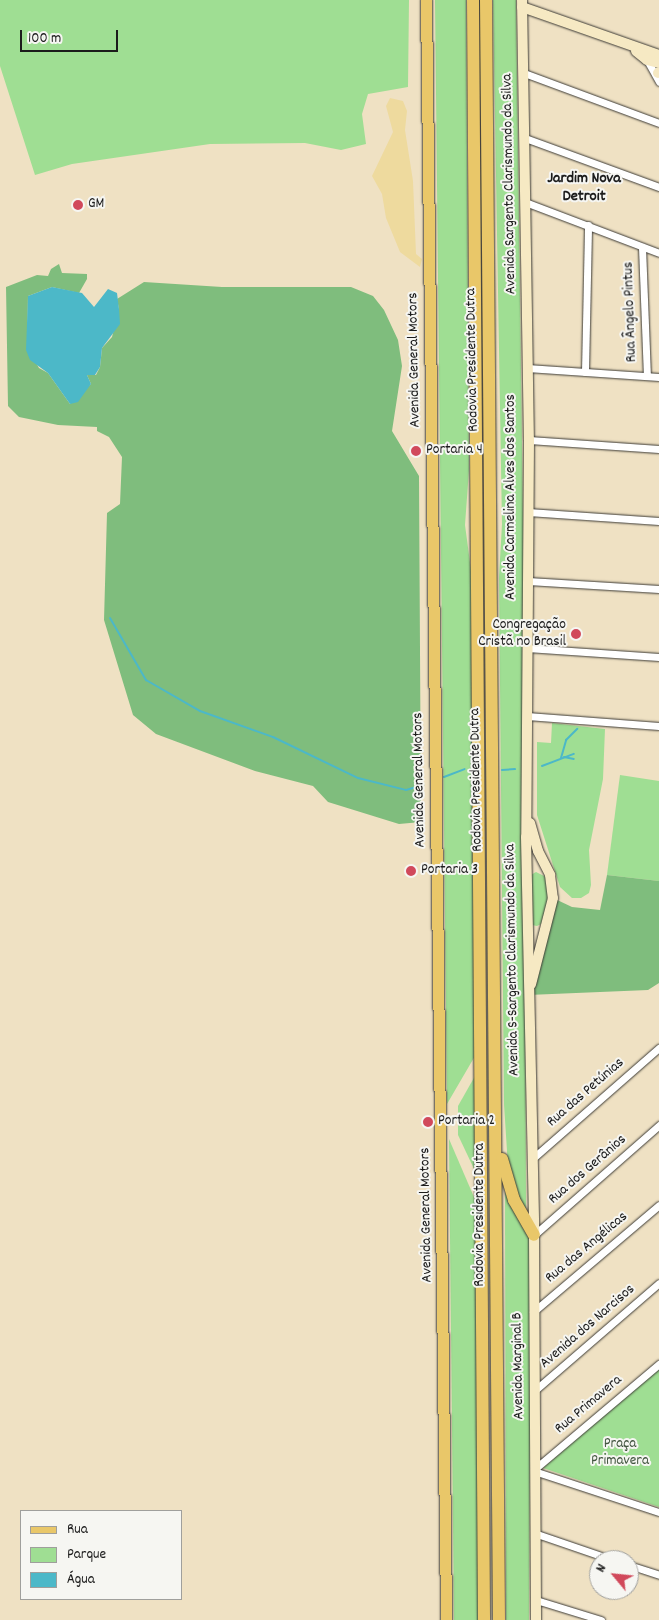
<!DOCTYPE html>
<html>
<head>
<meta charset="utf-8">
<style>
	body { margin:0 }
	#map { position:relative; width:659px; height:1620px; overflow:hidden; background:#efe1c3; font-family:Dekko,sans-serif }
	div>[style] { position:absolute }
	[style*='--x'] { left:calc(var(--x)*1px); top:calc(var(--y)*1px); width:calc(var(--w)*1px); rotate:calc(var(--a)*1deg) }
	.green>* { inset:0; background:#9fde93 }
	.forest>* { inset:0; background:#7fbd7d }
	.sand>* { inset:0; background:#eeda9e }
	.water>* { inset:0; background:#4cb8c8 }
	.stream>* { height:2px; margin:-1px; padding:0 1px; transform-origin:1px; border-radius:1px; background:#4cb8c8 }
	.roads { filter:drop-shadow(0 0 1px #3c3a35) drop-shadow(0 0 1px #3c3a35) }
	.street>* { height:7px; margin:-3.5px; padding:0 3.5px; transform-origin:3.5px; border-radius:3.5px; background:#fff }
	.secondary>* { height:10px; margin:-5px; padding:0 5px; transform-origin:5px; border-radius:5px; background:#f6e9c3 }
	.primary>* { height:11px; margin:-5.5px; padding:0 5.5px; transform-origin:5.5px; border-radius:5.5px; background:#e9c769 }
	.highway>* { height:12px; margin:-6px; padding:0 6px; transform-origin:6px; border-radius:6px; background:#e9c769 }
	.dots>* { width:14px; height:14px; translate:-50% -50%; box-sizing:border-box; border:2px solid #f6f6f2; border-radius:50% }
	span { translate:-50% -50%; white-space:nowrap; text-align:center; line-height:1.15; -webkit-text-stroke:4px #f6f6f2; paint-order:stroke }
	.street-label { font-size:15px; color:#1c1c1c }
	.poi-label { font-size:15px; color:#1c1c1c }
	.left { translate:0 -50%; text-align:left }
	.right { translate:-100% -50%; text-align:right }
	.park-label { font-size:15px; color:#435640 }
	.neighbourhood-label { font-size:16px; color:#1c1c1c; font-weight:700 }
	.legend { position:absolute; left:20px; top:1510px; width:162px; height:90px; box-sizing:border-box; background:#f6f6f2; border:1px solid #9f9f9c; margin:0; padding:6px 9px; list-style:none; font-size:15px; color:#1c1c1c }
	.legend li { display:flex; align-items:center; gap:10px; height:25px }
	.legend b { width:25px; border:1px solid #9f9f9c }
	.north { position:absolute; left:589px; top:1550px; width:50px; height:50px; box-sizing:border-box; background:#f6f6f2; border:1px solid #9f9f9c; border-radius:50%; rotate:298deg; font-size:14px; font-weight:700; line-height:20px; text-align:center; color:#1c1c1c }
	.north::after { content:''; display:block; margin:auto; width:18px; height:22px; background:#d1495b; clip-path:polygon(50% 0,100% 100%,50% 72%,0 100%) }
	.scale { position:absolute; left:20px; top:30px; width:98px; height:22px; box-sizing:border-box; border:2px solid #1c1c1c; border-top:0; padding-left:6px; font-size:15px; line-height:18px; white-space:nowrap; color:#1c1c1c; -webkit-text-stroke:4px #f6f6f2; paint-order:stroke }
</style>
</head>
<body>
<div id="map">
	<div class="green">
		<div style="clip-path:polygon(0 0,409px 0,408px 87px,368px 94px,362px 114px,366px 144px,341px 150px,305px 143px,210px 144px,72px 164px,35px 175px,0 66px)"></div>
		<div style="clip-path:polygon(435px 0,466px 0,469px 470px,465px 525px,471px 570px,475px 1056px,447px 1104px)"></div>
		<div style="clip-path:polygon(493px 0,516px 0,524px 591px,526px 1210px,518px 1197px,508px 1167px,504px 1104px,499px 577px,502px 524px)"></div>
		<div style="clip-path:polygon(552px 723px,605px 729px,603px 779px,589px 850px,591px 885px,589px 893px,581px 898px,572px 898px,560px 887px,537px 815px,537px 742px,551px 743px)"></div>
		<div style="clip-path:polygon(620px 775px,659px 781px,659px 881px,607px 875px)"></div>
		<div style="clip-path:polygon(536px 872px,546px 877px,551px 900px,543px 923px,537px 926px,532px 925px,529px 876px)"></div>
		<div style="clip-path:polygon(475px 1076px,475px 1171px,458px 1135px,458px 1106px)"></div>
		<div style="clip-path:polygon(449px 1139px,477px 1204px,479px 1620px,454px 1620px)"></div>
		<div style="clip-path:polygon(505px 1192px,531px 1238px,529px 1620px,506px 1620px)"></div>
		<div style="clip-path:polygon(659px 1368px,659px 1507px,543px 1468px)"></div>
	</div>
	<div class="forest">
		<div style="clip-path:polygon(59px 264px,62px 273px,87px 274px,87px 279px,79px 293px,52px 287px,28px 296px,27px 347px,39px 368px,48px 373px,70px 404px,91px 384px,87px 375px,96px 375px,100px 367px,102px 348px,112px 337px,119px 309px,117px 299px,144px 282px,222px 287px,351px 287px,373px 296px,384px 310px,398px 340px,402px 366px,392px 431px,419px 476px,421px 822px,399px 824px,328px 802px,313px 786px,255px 771px,156px 734px,133px 715px,104px 620px,107px 513px,120px 504px,122px 457px,109px 437px,97px 431px,97px 427px,58px 425px,19px 417px,8px 406px,6px 287px,37px 275px,48px 276px,51px 269px)"></div>
		<div style="clip-path:polygon(607px 875px,659px 881px,659px 983px,648px 990px,528px 995px,553px 898px,572px 907px,600px 910px)"></div>
	</div>
	<div class="sand">
		<div style="clip-path:polygon(390px 98px,403px 101px,407px 111px,405px 130px,413px 181px,416px 254px,422px 259px,420px 267px,400px 252px,386px 218px,382px 194px,372px 176px,393px 132px,386px 106px)"></div>
	</div>
	<div class="water">
		<div style="clip-path:polygon(52px 287px,82px 293px,94px 307px,108px 289px,117px 293px,119px 309px,120px 324px,102px 348px,100px 367px,95px 375px,87px 375px,91px 384px,78px 402px,70px 404px,48px 373px,30px 360px,26px 350px,28px 296px)"></div>
	</div>
	<div class="stream">
		<div style="--x:110;--y:618;--w:72;--a:59.9"></div>
		<div style="--x:146;--y:680;--w:62;--a:29.9"></div>
		<div style="--x:200;--y:711;--w:77;--a:19.6"></div>
		<div style="--x:273;--y:737;--w:94;--a:25.8"></div>
		<div style="--x:358;--y:778;--w:49;--a:14"></div>
		<div style="--x:406;--y:790;--w:18;--a:-16"></div>
		<div style="--x:564;--y:757;--w:10;--a:11"></div>
		<div style="--x:561;--y:758;--w:19;--a:-74"></div>
		<div style="--x:566;--y:740;--w:16;--a:-45"></div>
		<div style="--x:542;--y:766;--w:34;--a:-21"></div>
		<div style="--x:502;--y:770;--w:13;--a:-4"></div>
		<div style="--x:444;--y:777;--w:22;--a:-21"></div>
	</div>
	<div class="roads">
		<div class="street">
			<div style="--x:647;--y:60;--w:25;--a:61"></div>
			<div style="--x:524;--y:73;--w:144;--a:20.3"></div>
			<div style="--x:525;--y:138;--w:143;--a:20.1"></div>
			<div style="--x:525;--y:202;--w:143;--a:20.8"></div>
			<div style="--x:642;--y:247;--w:129;--a:87.8"></div>
			<div style="--x:527;--y:368;--w:132;--a:3.9"></div>
			<div style="--x:585;--y:372;--w:147;--a:-88.8"></div>
			<div style="--x:529;--y:440;--w:130;--a:4"></div>
			<div style="--x:528;--y:512;--w:131;--a:3.9"></div>
			<div style="--x:528;--y:581;--w:131;--a:3.5"></div>
			<div style="--x:527;--y:648;--w:132;--a:3.9"></div>
			<div style="--x:527;--y:716;--w:132;--a:4.3"></div>
			<div style="--x:532;--y:1159;--w:169;--a:-41.2"></div>
			<div style="--x:534;--y:1235;--w:167;--a:-41.3"></div>
			<div style="--x:533;--y:1312;--w:165;--a:-40.3"></div>
			<div style="--x:534;--y:1391;--w:165;--a:-40.8"></div>
			<div style="--x:537;--y:1467;--w:160;--a:-40.2"></div>
			<div style="--x:537;--y:1472;--w:128;--a:18.2"></div>
			<div style="--x:537;--y:1534;--w:80;--a:18.9"></div>
			<div style="--x:629;--y:1565;--w:32;--a:18"></div>
			<div style="--x:536;--y:1600;--w:68;--a:17.1"></div>
		</div>
		<div class="secondary">
			<div style="--x:522;--y:0;--w:440;--a:89.1"></div>
			<div style="--x:529;--y:440;--w:397;--a:90.4"></div>
			<div style="--x:526;--y:837;--w:398;--a:88.8"></div>
			<div style="--x:534;--y:1235;--w:385;--a:89.7"></div>
			<div style="--x:522;--y:7;--w:145;--a:19.3"></div>
			<div style="--x:636;--y:51;--w:14;--a:39"></div>
			<div style="--x:647;--y:60;--w:12;--a:14"></div>
			<div style="--x:658;--y:73;--w:1;--a:-45"></div>
			<div style="--x:530;--y:823;--w:29;--a:74"></div>
			<div style="--x:538;--y:851;--w:27;--a:63"></div>
			<div style="--x:550;--y:875;--w:23;--a:83"></div>
			<div style="--x:553;--y:898;--w:89;--a:104.3"></div>
		</div>
		<div class="primary">
			<div style="--x:426;--y:0;--w:1620;--a:89.29"></div>
		</div>
		<div class="highway">
			<div style="--x:473;--y:0;--w:1620;--a:89.61"></div>
			<div style="--x:486;--y:0;--w:1620;--a:89.54"></div>
			<div style="--x:502;--y:1159;--w:43;--a:73.7"></div>
			<div style="--x:514;--y:1200;--w:40;--a:60.3"></div>
		</div>
	</div>
	<div class="dots">
		<div style="left:78px;top:205px;background:#d1495b"></div>
		<div style="left:416px;top:451px;background:#d1495b"></div>
		<div style="left:576px;top:634px;background:#d1495b"></div>
		<div style="left:411px;top:871px;background:#d1495b"></div>
		<div style="left:428px;top:1122px;background:#d1495b"></div>
	</div>
	<div class="street-label">
		<span style="left:510px;top:184px;rotate:-91deg">Avenida Sargento Clarismundo da Silva</span>
		<span style="left:631px;top:312px;rotate:-92deg">Rua Ângelo Pintus</span>
		<span style="left:415px;top:360px;rotate:-91deg">Avenida General Motors</span>
		<span style="left:473px;top:360px;rotate:-91deg">Rodovia Presidente Dutra</span>
		<span style="left:512px;top:497px;rotate:-90deg">Avenida Carmelina Alves dos Santos</span>
		<span style="left:420px;top:780px;rotate:-91deg">Avenida General Motors</span>
		<span style="left:477px;top:780px;rotate:-91deg">Rodovia Presidente Dutra</span>
		<span style="left:513px;top:960px;rotate:-91deg">Avenida S-Sargento Clarismundo da Silva</span>
		<span style="left:586px;top:1093px;rotate:-41deg">Rua das Petúnias</span>
		<span style="left:588px;top:1170px;rotate:-41deg">Rua dos Gerânios</span>
		<span style="left:427px;top:1215px;rotate:-91deg">Avenida General Motors</span>
		<span style="left:481px;top:1215px;rotate:-90deg">Rodovia Presidente Dutra</span>
		<span style="left:587px;top:1248px;rotate:-40deg">Rua das Angélicas</span>
		<span style="left:588px;top:1327px;rotate:-41deg">Avenida dos Narcisos</span>
		<span style="left:519px;top:1366px;rotate:-91deg">Avenida Marginal B</span>
		<span style="left:589px;top:1405px;rotate:-40deg">Rua Primavera</span>
	</div>
	<div class="poi-label">
		<span class="left" style="left:88px;top:205px">GM</span>
		<span class="left" style="left:426px;top:451px">Portaria 4</span>
		<span class="right" style="left:566px;top:634px">Congregação<br>Cristã no Brasil</span>
		<span class="left" style="left:421px;top:871px">Portaria 3</span>
		<span class="left" style="left:438px;top:1122px">Portaria 2</span>
	</div>
	<div class="park-label">
		<span style="left:620px;top:1453px">Praça<br>Primavera</span>
	</div>
	<div class="neighbourhood-label">
		<span style="left:584px;top:188px">Jardim Nova<br>Detroit</span>
	</div>
	<ul class="legend">
	<li><b style="height:6px;background:#e9c769"></b>Rua</li>
	<li><b style="height:14px;background:#9fde93"></b>Parque</li>
	<li><b style="height:14px;background:#4cb8c8"></b>Água</li>
	</ul>
	<div class="north">N</div>
	<div class="scale">100 m</div>
</div>
</body>
</html>
